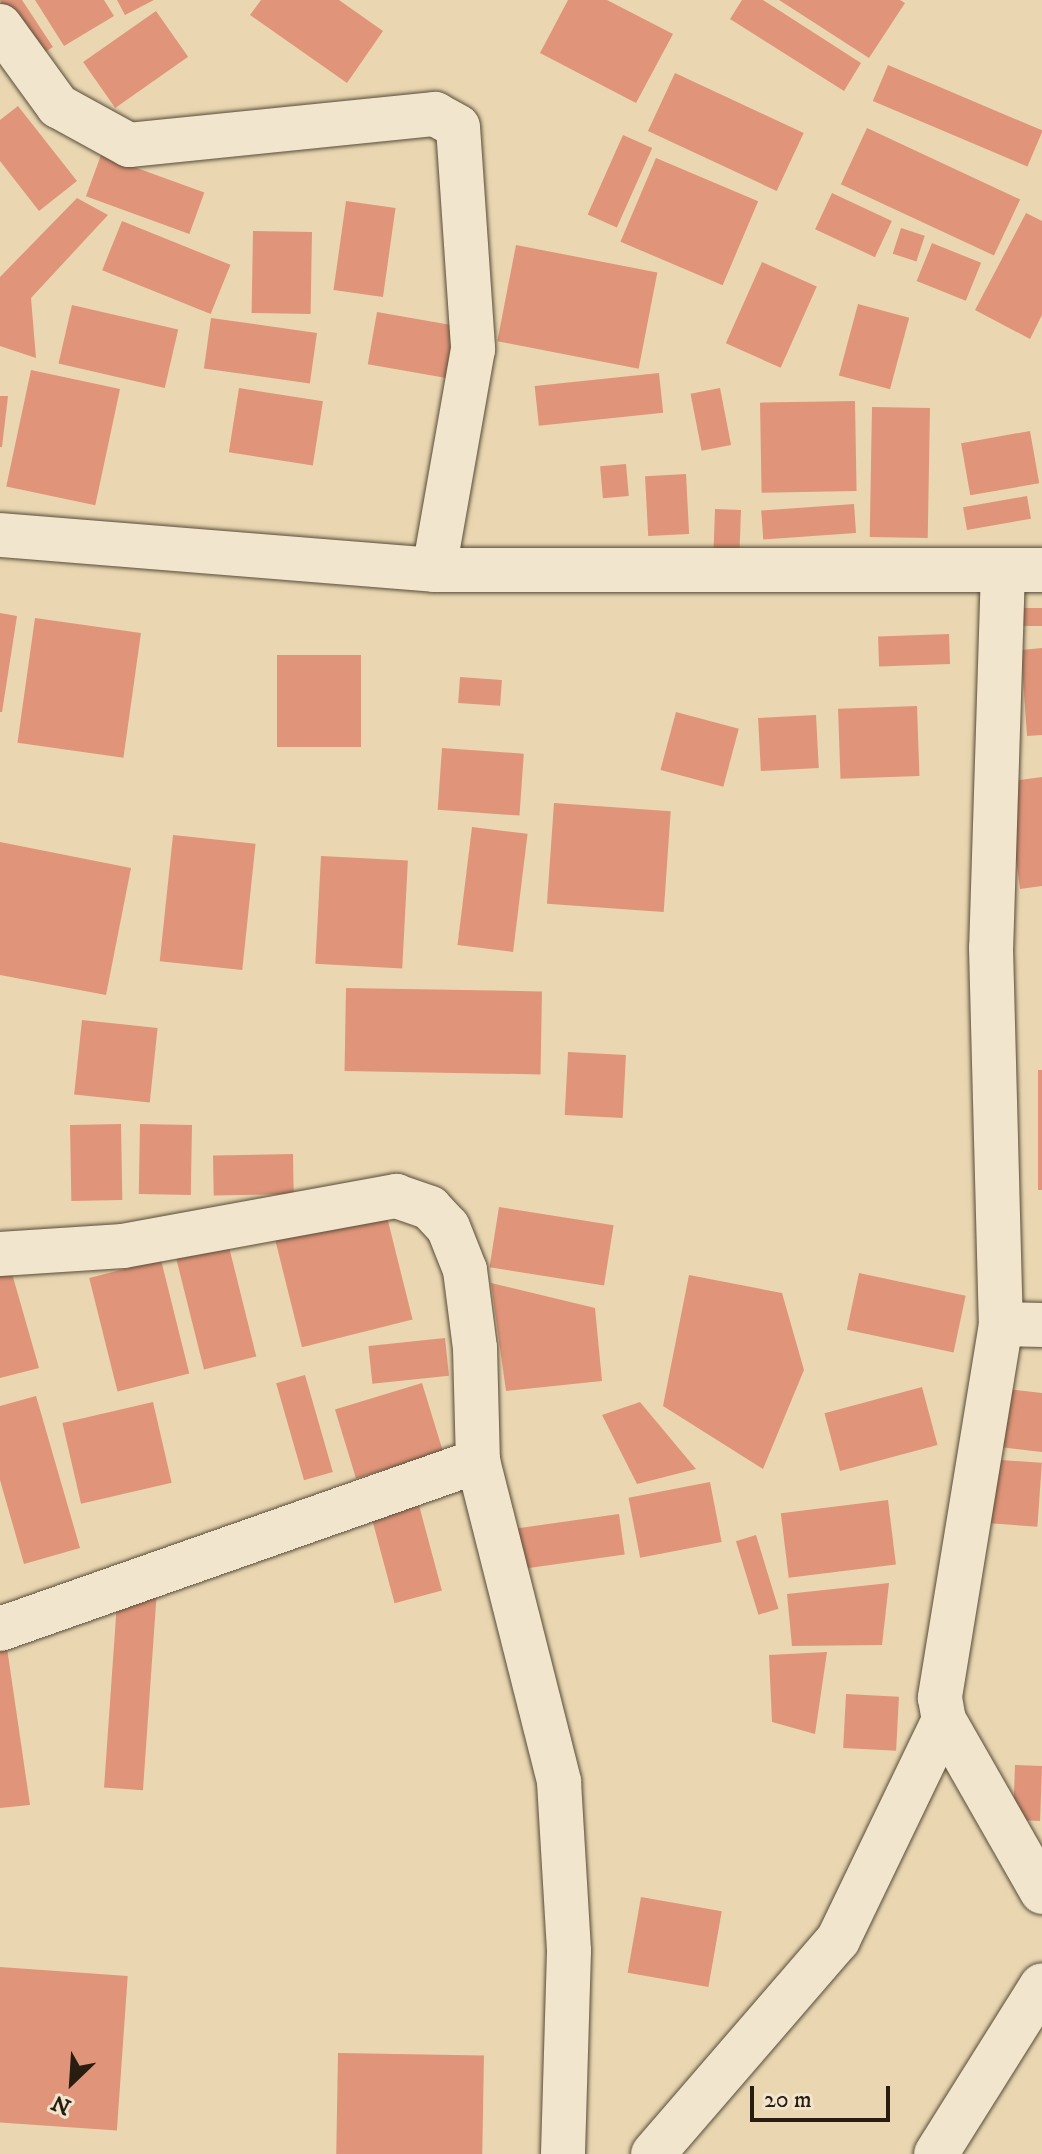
<!DOCTYPE html>
<html>
<head>
<meta charset="utf-8">
<style>
	body { margin:0 }
	#map { position:relative; width:1042px; height:2154px; overflow:hidden; background:#ead7b2; font-family:"IM FELL DW Pica",serif }
	div>[style] { position:absolute }
	[style*='--x'] { left:calc(var(--x)*1px); top:calc(var(--y)*1px); width:calc(var(--w)*1px); rotate:calc(var(--a)*1deg) }
	.building>* { inset:0; background:#e0957a; transform-origin:0 0 }
	.roads { filter:drop-shadow(0 0 2px #584c38) drop-shadow(0 0 2px #584c38) }
	.minor>* { height:44px; margin:-22px; padding:0 22px; transform-origin:22px; border-radius:22px; background:#f1e5cd }
	.tertiary>* { height:44px; margin:-22px; padding:0 22px; transform-origin:22px; border-radius:22px; background:#f1e5cd }
	span { translate:-50% -50%; white-space:nowrap; text-align:center; line-height:1.15; -webkit-text-stroke:8px #f1e5cd; paint-order:stroke }
	.north { position:absolute; left:32px; top:2042px; width:80px; height:80px; -webkit-text-stroke:6px #f1e5cd; paint-order:stroke; rotate:205deg; font-size:22px; font-weight:700; line-height:32px; text-align:center; color:#281d10 }
	.north::after { content:''; display:block; margin:auto; width:28px; height:36px; background:#281d10; clip-path:polygon(50% 0,100% 100%,50% 72%,0 100%) }
	.scale { position:absolute; left:750px; top:2086px; width:140px; height:36px; box-sizing:border-box; border:4px solid #281d10; border-top:0; padding-left:10px; font-size:24px; line-height:28px; white-space:nowrap; color:#281d10; -webkit-text-stroke:6px #f1e5cd; paint-order:stroke }
</style>
</head>
<body>
<div id="map">
	<div class="building">
		<div style="clip-path:polygon(0 0,22px 0,53px 47px,34px 59px)"></div>
		<div style="clip-path:polygon(35px 0,104px 0,114px 16px,64px 46px)"></div>
		<div style="clip-path:polygon(117px 0,154px 0,125px 15px)"></div>
		<div style="clip-path:polygon(261px 0,339px 0,383px 31px,347px 83px,250px 15px)"></div>
		<div style="clip-path:polygon(568px 0,607px 0,673px 34px,636px 103px,540px 53px)"></div>
		<div style="clip-path:polygon(742px 0,763px 0,861px 63px,844px 91px,730px 19px)"></div>
		<div style="clip-path:polygon(779px 0,900px 0,905px 3px,869px 58px)"></div>
		<div style="left:156px;top:11px;width:56px;height:89px;rotate:55deg"></div>
		<div style="left:888px;top:65px;width:168px;height:39px;rotate:23deg"></div>
		<div style="left:675px;top:73px;width:142px;height:64px;rotate:25deg"></div>
		<div style="clip-path:polygon(18px 106px,77px 181px,39px 211px,0 161px,0 120px)"></div>
		<div style="left:867px;top:128px;width:169px;height:62px;rotate:25deg"></div>
		<div style="left:623px;top:135px;width:32px;height:87px;rotate:24deg"></div>
		<div style="left:101px;top:155px;width:110px;height:44px;rotate:20deg"></div>
		<div style="left:656px;top:158px;width:111px;height:91px;rotate:23deg"></div>
		<div style="left:832px;top:193px;width:66px;height:40px;rotate:25deg"></div>
		<div style="clip-path:polygon(77px 198px,108px 215px,31px 298px,36px 358px,0 346px,0 277px)"></div>
		<div style="left:346px;top:201px;width:50px;height:90px;rotate:8deg"></div>
		<div style="clip-path:polygon(1026px 213px,1042px 221px,1042px 315px,1030px 339px,975px 310px)"></div>
		<div style="left:122px;top:221px;width:117px;height:53px;rotate:22deg"></div>
		<div style="left:901px;top:228px;width:25px;height:27px;rotate:18deg"></div>
		<div style="left:253px;top:231px;width:59px;height:82px;rotate:1deg"></div>
		<div style="left:932px;top:243px;width:53px;height:41px;rotate:22deg"></div>
		<div style="left:516px;top:245px;width:144px;height:98px;rotate:11deg"></div>
		<div style="left:762px;top:262px;width:60px;height:89px;rotate:24deg"></div>
		<div style="left:858px;top:304px;width:53px;height:74px;rotate:15deg"></div>
		<div style="left:72px;top:305px;width:109px;height:60px;rotate:13deg"></div>
		<div style="left:377px;top:312px;width:84px;height:53px;rotate:10deg"></div>
		<div style="left:211px;top:318px;width:107px;height:51px;rotate:8deg"></div>
		<div style="left:31px;top:370px;width:91px;height:119px;rotate:12deg"></div>
		<div style="left:659px;top:373px;width:40px;height:125px;rotate:84deg"></div>
		<div style="left:239px;top:388px;width:85px;height:65px;rotate:9deg"></div>
		<div style="left:720px;top:388px;width:58px;height:30px;rotate:79deg"></div>
		<div style="clip-path:polygon(0 396px,8px 396px,2px 447px,0 447px)"></div>
		<div style="left:855px;top:401px;width:90px;height:95px;rotate:89deg"></div>
		<div style="left:872px;top:407px;width:58px;height:130px;rotate:1deg"></div>
		<div style="left:1030px;top:431px;width:53px;height:70px;rotate:80deg"></div>
		<div style="left:626px;top:464px;width:32px;height:26px;rotate:85deg"></div>
		<div style="left:686px;top:474px;width:60px;height:41px;rotate:87deg"></div>
		<div style="left:1027px;top:496px;width:23px;height:65px;rotate:80deg"></div>
		<div style="left:854px;top:504px;width:29px;height:93px;rotate:86deg"></div>
		<div style="left:715px;top:509px;width:26px;height:42px;rotate:2deg"></div>
		<div style="left:1042px;top:608px;width:18px;height:28px;rotate:90deg"></div>
		<div style="clip-path:polygon(0 613px,17px 616px,2px 712px,0 712px)"></div>
		<div style="left:35px;top:618px;width:107px;height:126px;rotate:8deg"></div>
		<div style="left:949px;top:634px;width:30px;height:71px;rotate:88deg"></div>
		<div style="clip-path:polygon(1042px 648px,1042px 735px,1027px 736px,1021px 650px)"></div>
		<div style="left:277px;top:655px;width:84px;height:92px"></div>
		<div style="left:460px;top:677px;width:42px;height:26px;rotate:4deg"></div>
		<div style="left:917px;top:706px;width:70px;height:79px;rotate:88deg"></div>
		<div style="left:676px;top:712px;width:65px;height:60px;rotate:15deg"></div>
		<div style="left:816px;top:715px;width:53px;height:58px;rotate:87deg"></div>
		<div style="left:442px;top:748px;width:82px;height:62px;rotate:4deg"></div>
		<div style="clip-path:polygon(1042px 777px,1042px 886px,1020px 889px,1006px 782px)"></div>
		<div style="left:554px;top:803px;width:117px;height:101px;rotate:4deg"></div>
		<div style="left:472px;top:827px;width:56px;height:119px;rotate:7deg"></div>
		<div style="left:173px;top:835px;width:83px;height:127px;rotate:6deg"></div>
		<div style="clip-path:polygon(0 842px,131px 868px,106px 995px,0 975px)"></div>
		<div style="left:321px;top:856px;width:87px;height:108px;rotate:3deg"></div>
		<div style="left:346px;top:988px;width:196px;height:83px;rotate:1deg"></div>
		<div style="left:82px;top:1020px;width:76px;height:75px;rotate:6deg"></div>
		<div style="left:568px;top:1052px;width:58px;height:63px;rotate:3deg"></div>
		<div style="left:1038px;top:1070px;width:4px;height:120px"></div>
		<div style="left:121px;top:1124px;width:76px;height:51px;rotate:89deg"></div>
		<div style="left:140px;top:1124px;width:52px;height:70px;rotate:1deg"></div>
		<div style="left:293px;top:1154px;width:40px;height:80px;rotate:89deg"></div>
		<div style="left:499px;top:1207px;width:116px;height:61px;rotate:9deg"></div>
		<div style="left:385px;top:1209px;width:114px;height:114px;rotate:76deg"></div>
		<div style="left:228px;top:1243px;width:117px;height:54px;rotate:76deg"></div>
		<div style="left:161px;top:1260px;width:117px;height:74px;rotate:76deg"></div>
		<div style="clip-path:polygon(9px 1263px,39px 1368px,0 1378px,0 1265px)"></div>
		<div style="left:859px;top:1273px;width:109px;height:58px;rotate:12deg"></div>
		<div style="clip-path:polygon(689px 1275px,782px 1293px,804px 1370px,763px 1469px,663px 1406px)"></div>
		<div style="clip-path:polygon(491px 1283px,595px 1308px,602px 1381px,506px 1391px)"></div>
		<div style="left:445px;top:1338px;width:38px;height:77px;rotate:84deg"></div>
		<div style="left:305px;top:1375px;width:101px;height:30px;rotate:74deg"></div>
		<div style="left:422px;top:1383px;width:72px;height:91px;rotate:73deg"></div>
		<div style="left:922px;top:1387px;width:60px;height:101px;rotate:75deg"></div>
		<div style="clip-path:polygon(998px 1388px,1042px 1393px,1042px 1452px,991px 1446px)"></div>
		<div style="clip-path:polygon(36px 1396px,80px 1548px,24px 1564px,0 1480px,0 1406px)"></div>
		<div style="left:153px;top:1402px;width:83px;height:93px;rotate:77deg"></div>
		<div style="clip-path:polygon(640px 1402px,696px 1469px,637px 1484px,602px 1415px)"></div>
		<div style="left:987px;top:1459px;width:55px;height:64px;rotate:4deg"></div>
		<div style="left:710px;top:1482px;width:61px;height:83px;rotate:79deg"></div>
		<div style="left:416px;top:1494px;width:100px;height:49px;rotate:75deg"></div>
		<div style="left:888px;top:1500px;width:65px;height:108px;rotate:83deg"></div>
		<div style="left:619px;top:1514px;width:41px;height:102px;rotate:82deg"></div>
		<div style="left:756px;top:1535px;width:77px;height:21px;rotate:73deg"></div>
		<div style="clip-path:polygon(889px 1583px,882px 1645px,792px 1646px,787px 1594px)"></div>
		<div style="left:118px;top:1588px;width:39px;height:200px;rotate:4deg"></div>
		<div style="clip-path:polygon(6px 1641px,30px 1805px,0 1808px,0 1642px)"></div>
		<div style="clip-path:polygon(827px 1652px,815px 1734px,772px 1722px,769px 1655px)"></div>
		<div style="left:846px;top:1694px;width:53px;height:54px;rotate:3deg"></div>
		<div style="left:1015px;top:1765px;width:27px;height:55px;rotate:2deg"></div>
		<div style="left:641px;top:1897px;width:82px;height:77px;rotate:10deg"></div>
		<div style="left:0;top:1967px;width:128px;height:155px;rotate:4deg"></div>
		<div style="left:338px;top:2053px;width:146px;height:101px;rotate:1deg"></div>
	</div>
	<div class="roads">
		<div class="minor">
			<div style="--x:0;--y:26;--w:99;--a:54.1"></div>
			<div style="--x:58;--y:106;--w:81;--a:28.8"></div>
			<div style="--x:129;--y:145;--w:308;--a:-5.8"></div>
			<div style="--x:435;--y:114;--w:26;--a:29"></div>
			<div style="--x:458;--y:127;--w:223;--a:86.1"></div>
			<div style="--x:473;--y:349;--w:224;--a:100"></div>
			<div style="--x:1003;--y:570;--w:378;--a:91.8"></div>
			<div style="--x:991;--y:948;--w:376;--a:88.5"></div>
			<div style="--x:1001;--y:1324;--w:379;--a:99.3"></div>
			<div style="--x:940;--y:1698;--w:22;--a:80"></div>
			<div style="--x:944;--y:1720;--w:198;--a:60.3"></div>
			<div style="--x:0;--y:1254;--w:123;--a:-3.7"></div>
			<div style="--x:123;--y:1246;--w:278;--a:-10.4"></div>
			<div style="--x:396;--y:1196;--w:36;--a:19"></div>
			<div style="--x:430;--y:1208;--w:26;--a:47"></div>
			<div style="--x:448;--y:1227;--w:46;--a:68.4"></div>
			<div style="--x:465;--y:1270;--w:79;--a:82.7"></div>
			<div style="--x:475;--y:1348;--w:113;--a:88.5"></div>
			<div style="--x:478;--y:1461;--w:331;--a:75.8"></div>
			<div style="--x:559;--y:1782;--w:169;--a:86.6"></div>
			<div style="--x:569;--y:1951;--w:203;--a:91.7"></div>
			<div style="--x:1001;--y:1324;--w:41;--a:1.4"></div>
			<div style="--x:0;--y:1629;--w:507;--a:-19.36"></div>
			<div style="--x:653;--y:2154;--w:283;--a:-49.2"></div>
			<div style="--x:838;--y:1940;--w:244;--a:-64.3"></div>
			<div style="--x:936;--y:2154;--w:199;--a:-57.9"></div>
		</div>
		<div class="tertiary">
			<div style="--x:0;--y:535;--w:435;--a:4.6"></div>
			<div style="--x:434;--y:570;--w:608;--a:0"></div>
		</div>
	</div>
	<div class="north">N</div>
	<div class="scale">20 m</div>
</div>
</body>
</html>
